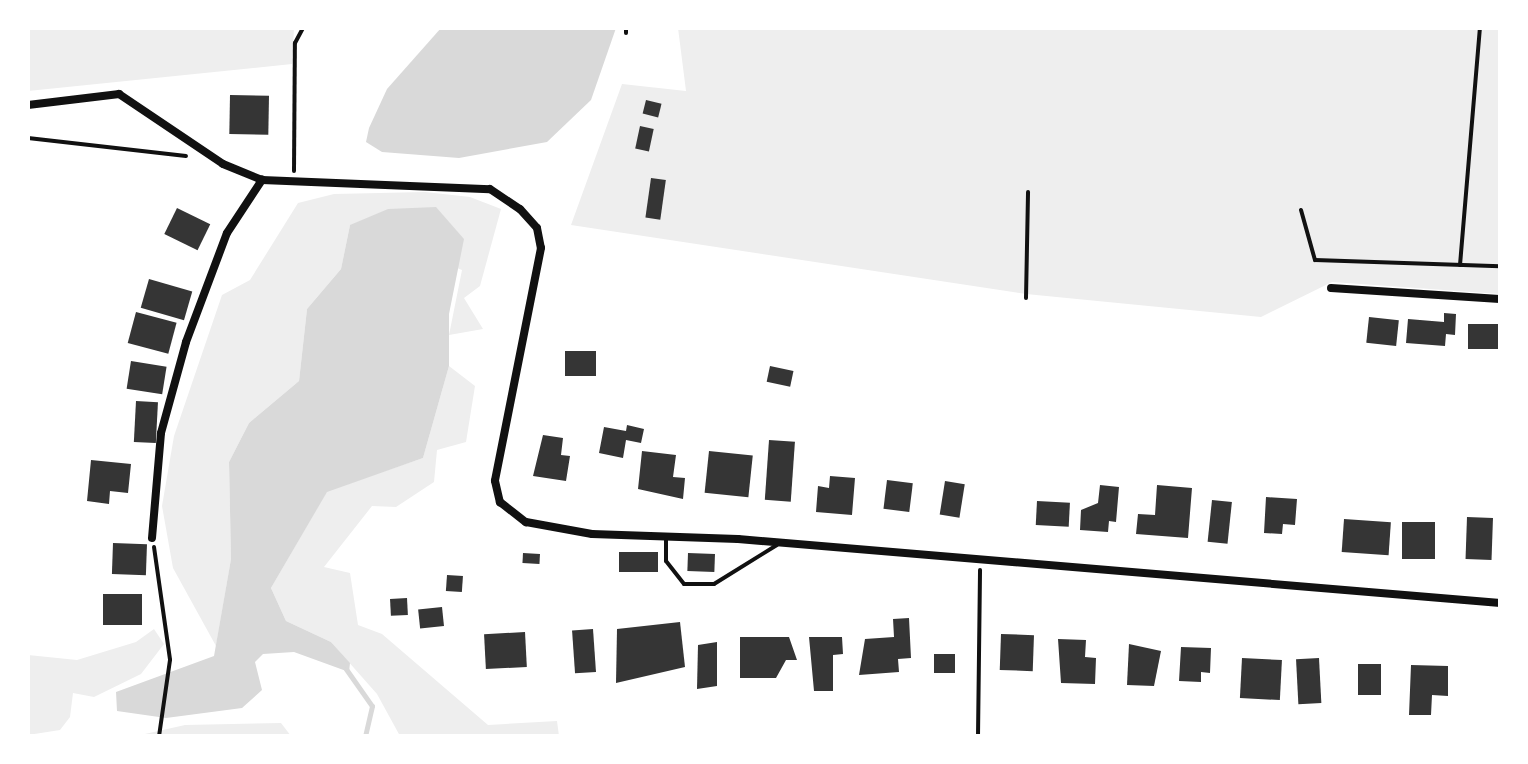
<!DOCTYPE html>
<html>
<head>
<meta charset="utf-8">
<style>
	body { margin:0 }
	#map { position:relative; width:1528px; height:764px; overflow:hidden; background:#fff; font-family:"Source Sans 3",sans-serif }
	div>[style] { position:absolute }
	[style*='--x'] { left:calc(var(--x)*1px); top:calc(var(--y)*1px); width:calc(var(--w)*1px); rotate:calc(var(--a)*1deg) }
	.green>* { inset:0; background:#eee }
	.water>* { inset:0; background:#d9d9d9 }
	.stream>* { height:5px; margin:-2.5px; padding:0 2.5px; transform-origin:2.5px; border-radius:2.5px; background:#d9d9d9 }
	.building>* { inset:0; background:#353535; transform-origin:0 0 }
	.path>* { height:4px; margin:-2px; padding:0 2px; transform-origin:2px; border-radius:2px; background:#111 }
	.service>* { height:4px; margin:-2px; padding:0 2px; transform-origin:2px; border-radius:2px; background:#111 }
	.minor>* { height:8px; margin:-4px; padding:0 4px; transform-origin:4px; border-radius:4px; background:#111 }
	span { translate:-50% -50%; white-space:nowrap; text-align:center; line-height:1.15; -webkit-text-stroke:8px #fff; paint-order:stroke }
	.frame { position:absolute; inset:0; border:30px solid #fff; pointer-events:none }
</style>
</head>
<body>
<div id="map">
	<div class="green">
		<div style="clip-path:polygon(28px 28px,294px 28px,292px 64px,28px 91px)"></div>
		<div style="clip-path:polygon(678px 28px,1500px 28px,1500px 294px,1332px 282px,1261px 317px,1026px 294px,571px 225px,622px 84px,686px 91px)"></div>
		<div style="clip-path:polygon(425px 192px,470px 197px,501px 209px,480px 286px,464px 298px,483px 329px,449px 335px,462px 270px,350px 225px,341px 269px,307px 309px,299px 381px,249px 423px,229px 462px,231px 559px,216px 646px,173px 568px,162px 506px,174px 436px,222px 295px,250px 280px,298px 203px,334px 194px)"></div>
		<div style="clip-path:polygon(449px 366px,475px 386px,466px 442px,437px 450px,434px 482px,396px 507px,372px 506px,324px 567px,350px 573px,358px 625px,382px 634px,488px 725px,557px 721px,559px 736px,400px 736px,377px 694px,331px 642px,286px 621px,271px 588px,327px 491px,423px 458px)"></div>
		<div style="clip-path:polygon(154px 629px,164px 644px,141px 674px,94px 697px,73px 693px,70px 717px,60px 730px,28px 735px,28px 655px,77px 660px,136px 642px)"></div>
		<div style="clip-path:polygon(281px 723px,291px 736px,136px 736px,185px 725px)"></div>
	</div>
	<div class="water">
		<div style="clip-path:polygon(441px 28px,616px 28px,591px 100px,547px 142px,459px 158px,382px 152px,366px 142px,369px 128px,387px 89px)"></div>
		<div style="clip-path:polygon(436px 207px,464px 239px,449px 314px,449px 366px,423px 458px,327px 492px,271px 588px,286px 621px,331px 642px,350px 663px,349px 672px,294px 652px,263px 654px,255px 662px,262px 690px,242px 708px,166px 718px,117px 711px,116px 692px,214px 656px,231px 559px,229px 462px,249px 423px,299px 381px,307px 309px,341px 269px,350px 225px,388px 209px)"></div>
	</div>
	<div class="stream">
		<div style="--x:346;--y:669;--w:45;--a:54.9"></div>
		<div style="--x:372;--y:706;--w:31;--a:103"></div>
	</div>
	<div class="building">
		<div style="left:230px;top:95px;width:39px;height:39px;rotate:1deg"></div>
		<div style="left:646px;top:100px;width:16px;height:14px;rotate:14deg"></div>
		<div style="left:640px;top:126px;width:14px;height:23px;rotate:12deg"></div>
		<div style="left:651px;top:178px;width:15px;height:40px;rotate:8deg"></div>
		<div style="left:177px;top:208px;width:37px;height:29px;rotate:26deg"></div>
		<div style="left:149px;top:279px;width:45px;height:30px;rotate:16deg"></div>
		<div style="left:136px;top:312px;width:42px;height:32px;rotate:15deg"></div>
		<div style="clip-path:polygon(1444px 313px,1456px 314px,1455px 335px,1446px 334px,1445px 346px,1406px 343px,1408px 319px,1444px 322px)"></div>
		<div style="left:1369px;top:317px;width:30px;height:26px;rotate:6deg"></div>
		<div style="left:1468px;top:324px;width:32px;height:25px"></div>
		<div style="left:565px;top:351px;width:31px;height:25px"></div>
		<div style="left:131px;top:361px;width:36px;height:28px;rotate:9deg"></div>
		<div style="left:770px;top:366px;width:24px;height:16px;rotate:12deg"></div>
		<div style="left:136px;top:401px;width:22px;height:41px;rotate:3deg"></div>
		<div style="clip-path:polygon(627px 425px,644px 429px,641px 443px,626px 440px,623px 458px,599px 453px,604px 427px,626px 431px)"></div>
		<div style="clip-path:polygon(543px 435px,563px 438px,561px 455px,570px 456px,566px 481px,533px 476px)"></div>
		<div style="left:769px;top:440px;width:26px;height:60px;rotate:4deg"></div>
		<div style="clip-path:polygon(642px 451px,676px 455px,673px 477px,685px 478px,683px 499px,638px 489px)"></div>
		<div style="left:709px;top:451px;width:44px;height:42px;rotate:6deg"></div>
		<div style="clip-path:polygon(91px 460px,131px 464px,128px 493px,110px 491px,109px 504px,87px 501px)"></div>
		<div style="clip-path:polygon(830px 476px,855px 478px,852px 515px,816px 512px,818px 486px,829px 488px)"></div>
		<div style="left:887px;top:480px;width:26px;height:29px;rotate:7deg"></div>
		<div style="left:945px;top:481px;width:20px;height:34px;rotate:9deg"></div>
		<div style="clip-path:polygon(1100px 485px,1119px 487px,1116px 522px,1109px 521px,1108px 532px,1080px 530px,1081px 510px,1098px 503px)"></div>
		<div style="clip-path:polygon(1157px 485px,1192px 488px,1188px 538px,1136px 534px,1138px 514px,1155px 515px)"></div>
		<div style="clip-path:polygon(1266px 497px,1297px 499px,1295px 525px,1283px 524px,1282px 534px,1264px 533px)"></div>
		<div style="left:1212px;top:500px;width:20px;height:42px;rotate:6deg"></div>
		<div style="left:1037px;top:501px;width:33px;height:24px;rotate:3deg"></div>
		<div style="left:1467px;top:517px;width:26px;height:42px;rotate:2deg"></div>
		<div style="left:1344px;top:519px;width:47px;height:33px;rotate:4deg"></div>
		<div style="left:1402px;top:522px;width:33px;height:37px"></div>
		<div style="left:113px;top:543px;width:34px;height:31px;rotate:2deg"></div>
		<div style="left:619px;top:552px;width:39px;height:20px"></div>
		<div style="left:523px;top:553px;width:17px;height:10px;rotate:3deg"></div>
		<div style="left:688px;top:553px;width:27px;height:18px;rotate:2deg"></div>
		<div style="left:447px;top:575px;width:16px;height:16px;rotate:4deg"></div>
		<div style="left:103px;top:594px;width:39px;height:31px"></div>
		<div style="left:407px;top:598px;width:17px;height:17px;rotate:87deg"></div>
		<div style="left:442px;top:607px;width:19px;height:24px;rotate:84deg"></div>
		<div style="clip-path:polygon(909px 618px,911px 658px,898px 659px,899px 672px,859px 675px,865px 639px,894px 637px,893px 619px)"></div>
		<div style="clip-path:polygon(680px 622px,685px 667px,616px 683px,617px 629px)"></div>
		<div style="left:593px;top:629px;width:43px;height:21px;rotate:86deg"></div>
		<div style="left:525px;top:632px;width:35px;height:41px;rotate:87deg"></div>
		<div style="left:1001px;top:634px;width:33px;height:36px;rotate:2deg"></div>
		<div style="clip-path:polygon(740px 637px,789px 637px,797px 660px,786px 660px,776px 678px,740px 678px)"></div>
		<div style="clip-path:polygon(809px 637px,842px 637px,843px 654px,833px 655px,833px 691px,814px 691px)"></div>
		<div style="clip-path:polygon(1058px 639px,1086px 640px,1085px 657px,1096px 658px,1095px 684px,1061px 683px)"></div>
		<div style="clip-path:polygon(717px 642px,717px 686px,697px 689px,698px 645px)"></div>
		<div style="clip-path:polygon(1129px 644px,1161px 651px,1154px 686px,1127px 685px)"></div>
		<div style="clip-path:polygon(1181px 647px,1211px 648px,1210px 673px,1201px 672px,1201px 682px,1179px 681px)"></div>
		<div style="left:955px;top:654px;width:19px;height:21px;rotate:90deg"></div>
		<div style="left:1242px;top:658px;width:40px;height:40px;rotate:3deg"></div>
		<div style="left:1319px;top:658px;width:45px;height:23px;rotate:87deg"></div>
		<div style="left:1381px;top:664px;width:31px;height:23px;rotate:90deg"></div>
		<div style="clip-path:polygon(1411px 665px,1448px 666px,1448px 696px,1432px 695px,1431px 715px,1409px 715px)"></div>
	</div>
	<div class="path">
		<div style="--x:626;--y:33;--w:5;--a:-90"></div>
		<div style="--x:28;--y:138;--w:159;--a:6.5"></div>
		<div style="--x:294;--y:171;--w:128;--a:-89.6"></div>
		<div style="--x:295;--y:43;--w:17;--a:-62"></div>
		<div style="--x:1026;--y:298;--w:106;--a:-88.9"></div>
		<div style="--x:154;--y:547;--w:114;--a:81.9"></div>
		<div style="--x:170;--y:660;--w:77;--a:98.2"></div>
		<div style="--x:978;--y:736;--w:166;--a:-89.3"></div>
	</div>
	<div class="service">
		<div style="--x:1301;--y:210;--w:52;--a:74.4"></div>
		<div style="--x:1315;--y:260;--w:185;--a:1.9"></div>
		<div style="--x:1460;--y:265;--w:238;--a:-85.2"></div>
		<div style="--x:666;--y:539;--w:22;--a:90"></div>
		<div style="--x:666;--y:561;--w:29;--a:52"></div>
		<div style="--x:684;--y:584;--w:30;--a:0"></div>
		<div style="--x:714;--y:584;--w:74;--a:-31.8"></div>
	</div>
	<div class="minor">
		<div style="--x:28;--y:105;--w:92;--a:-6.9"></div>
		<div style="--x:119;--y:94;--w:125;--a:33.9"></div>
		<div style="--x:223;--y:164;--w:42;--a:22.3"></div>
		<div style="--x:262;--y:180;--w:228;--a:2.3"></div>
		<div style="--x:490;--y:189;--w:36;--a:34"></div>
		<div style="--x:520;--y:209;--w:25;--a:48"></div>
		<div style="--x:537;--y:228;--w:20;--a:79"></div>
		<div style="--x:541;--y:248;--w:237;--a:101.2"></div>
		<div style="--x:495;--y:481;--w:22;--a:77"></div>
		<div style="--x:500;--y:502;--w:33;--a:38"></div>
		<div style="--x:526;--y:522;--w:67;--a:10.3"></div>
		<div style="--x:592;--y:534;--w:146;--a:2"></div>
		<div style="--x:738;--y:539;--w:765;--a:4.8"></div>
		<div style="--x:1331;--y:288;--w:169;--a:3.7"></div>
		<div style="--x:152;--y:538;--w:105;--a:-85.1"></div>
		<div style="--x:161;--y:433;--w:94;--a:-74.6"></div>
		<div style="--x:186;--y:342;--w:116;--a:-69.4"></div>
		<div style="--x:227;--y:233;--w:64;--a:-56.6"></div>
	</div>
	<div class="frame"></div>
</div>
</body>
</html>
